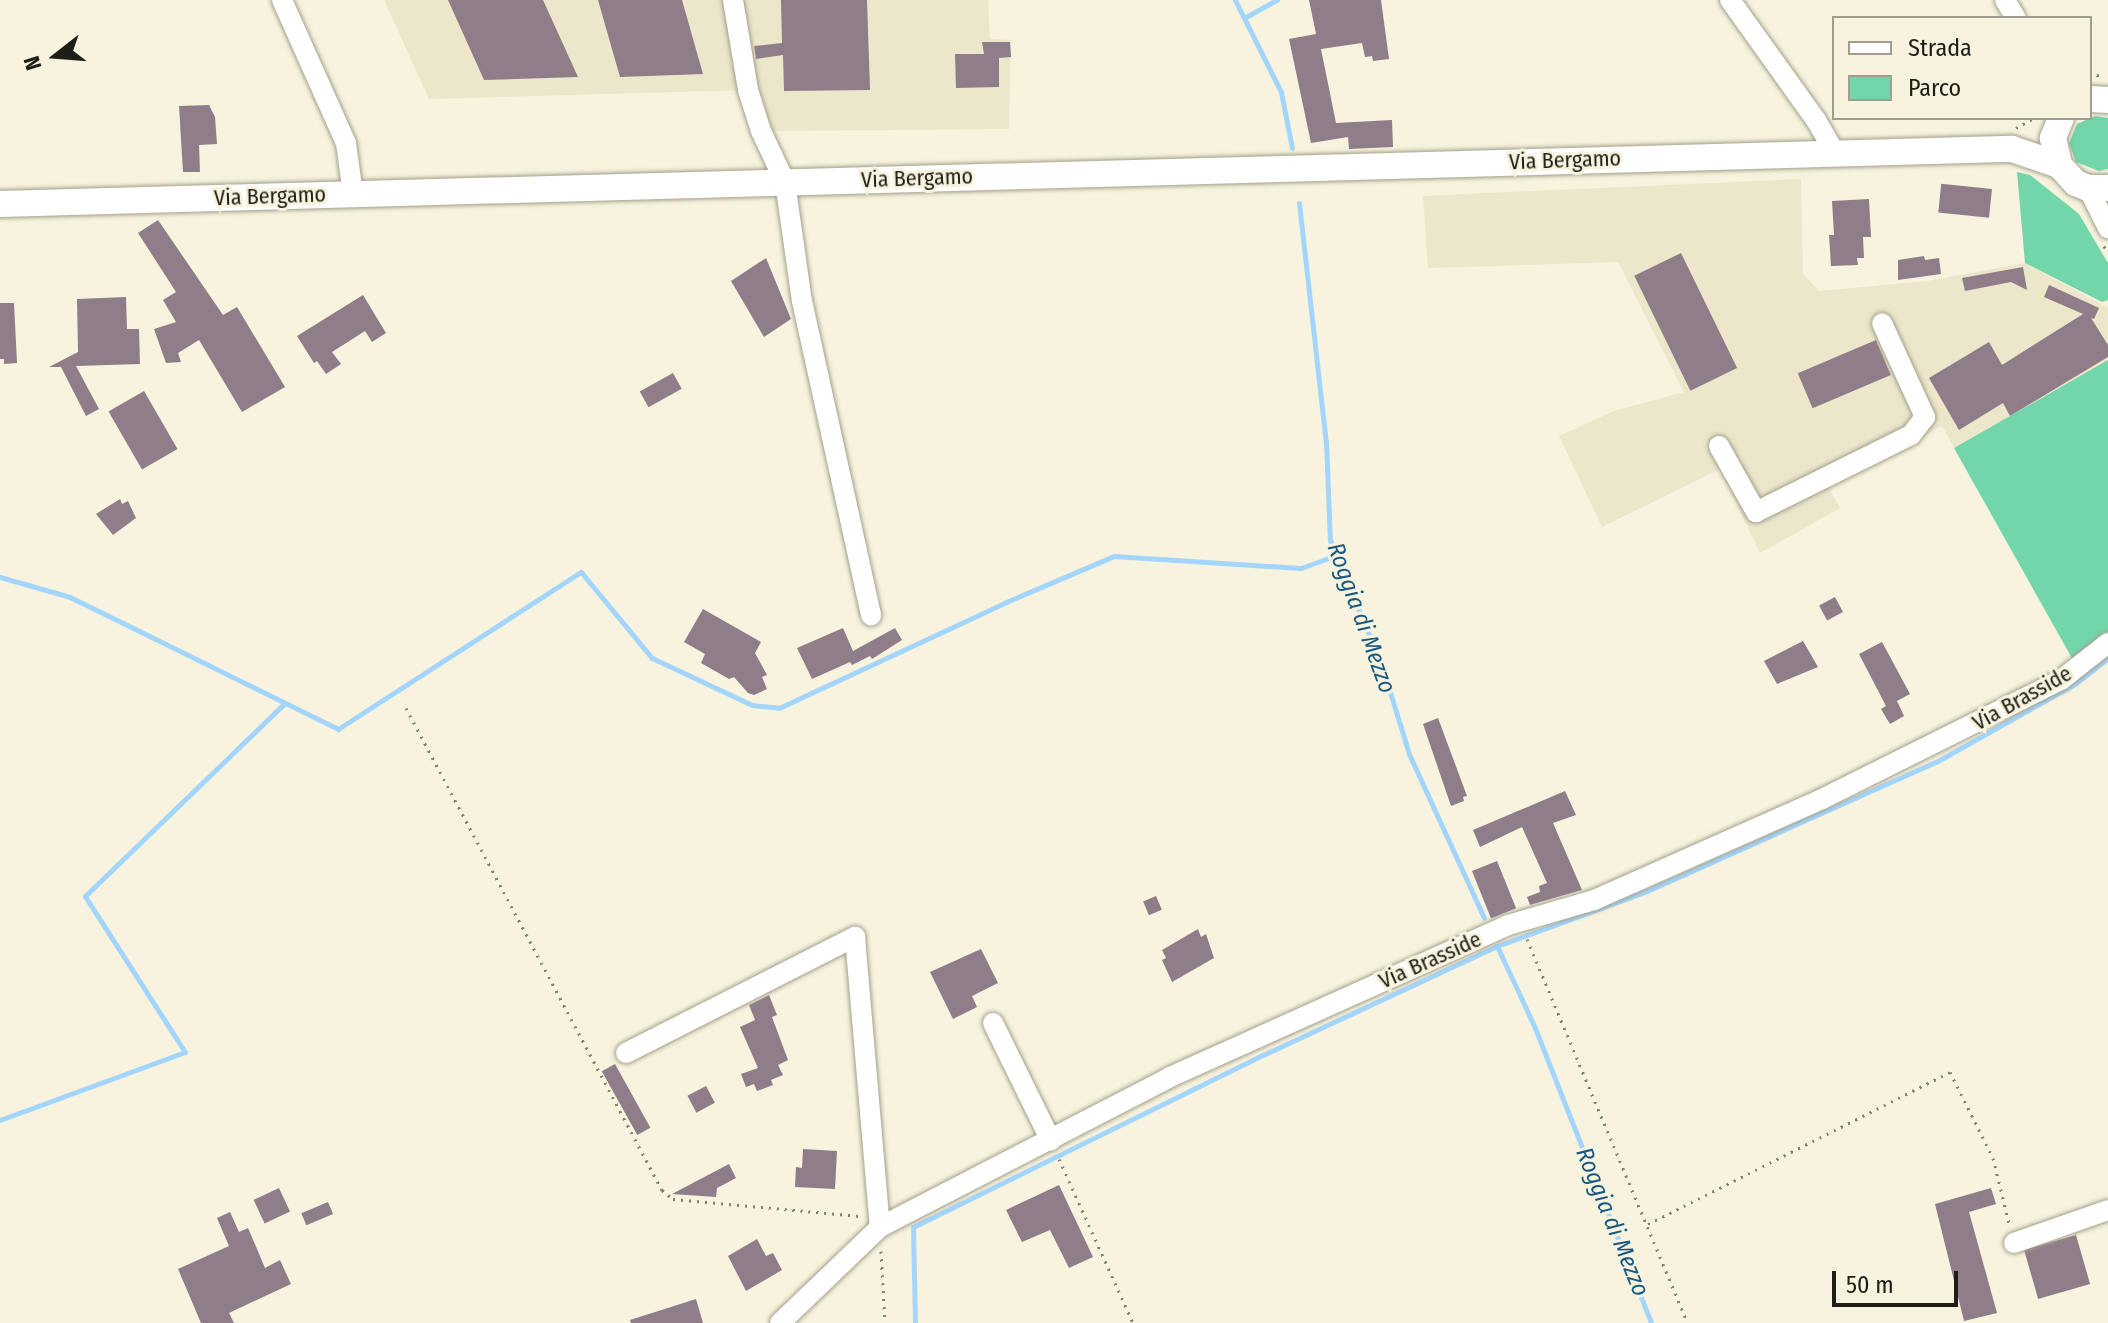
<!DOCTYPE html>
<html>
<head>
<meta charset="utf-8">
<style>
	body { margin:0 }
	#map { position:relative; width:2108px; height:1323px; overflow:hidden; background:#f7f3de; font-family:"Fira Sans Condensed",sans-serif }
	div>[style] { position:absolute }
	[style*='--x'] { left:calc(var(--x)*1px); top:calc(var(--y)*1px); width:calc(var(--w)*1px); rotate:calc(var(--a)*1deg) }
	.built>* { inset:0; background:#ece7cb }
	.green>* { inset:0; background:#73d6aa }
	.stream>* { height:5px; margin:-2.5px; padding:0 2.5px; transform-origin:2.5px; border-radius:2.5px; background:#a4d6fd }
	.building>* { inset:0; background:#8f7d89; transform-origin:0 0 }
	.path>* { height:3px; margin-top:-1.5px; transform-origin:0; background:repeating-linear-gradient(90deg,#848173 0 2px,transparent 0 8px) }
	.roads { filter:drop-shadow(0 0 2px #a3a08c) drop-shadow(0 0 2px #a3a08c) }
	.minor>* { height:20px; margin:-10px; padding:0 10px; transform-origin:10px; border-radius:10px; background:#fff }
	.major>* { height:26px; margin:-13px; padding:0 13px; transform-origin:13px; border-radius:13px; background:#fff }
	span { translate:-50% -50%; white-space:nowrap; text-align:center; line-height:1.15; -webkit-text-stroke:6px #f7f3de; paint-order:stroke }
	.street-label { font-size:22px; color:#1f1e16 }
	.water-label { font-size:24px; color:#185983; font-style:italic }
	.legend { position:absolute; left:1832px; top:16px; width:260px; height:104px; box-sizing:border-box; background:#f7f3de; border:2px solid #a19e8e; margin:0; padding:10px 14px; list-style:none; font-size:24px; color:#1f1e16 }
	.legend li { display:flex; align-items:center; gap:16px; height:40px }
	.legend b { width:40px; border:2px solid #a19e8e }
	.north { position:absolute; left:16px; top:16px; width:80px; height:80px; -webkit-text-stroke:6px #f7f3de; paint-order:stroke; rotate:253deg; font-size:22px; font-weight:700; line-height:32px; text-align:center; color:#1f1e16 }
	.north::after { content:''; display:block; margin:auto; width:28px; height:36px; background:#1f1e16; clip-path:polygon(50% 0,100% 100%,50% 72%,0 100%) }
	.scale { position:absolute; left:1832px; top:1271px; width:126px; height:36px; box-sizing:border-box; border:4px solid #1f1e16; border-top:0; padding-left:10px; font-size:24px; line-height:28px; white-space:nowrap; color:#1f1e16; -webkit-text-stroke:6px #f7f3de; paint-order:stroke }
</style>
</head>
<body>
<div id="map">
	<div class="built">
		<div style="clip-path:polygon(384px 0,988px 0,990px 39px,1011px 40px,1009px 129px,761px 131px,748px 90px,429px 99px)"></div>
		<div style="clip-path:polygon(1801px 179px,1803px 274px,1819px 291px,1927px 281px,2025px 263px,2108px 308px,2108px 360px,1954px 448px,1942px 426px,1828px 486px,1840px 508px,1760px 553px,1720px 469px,1602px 527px,1559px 436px,1614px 411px,1684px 392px,1618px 262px,1428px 268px,1423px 196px)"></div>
	</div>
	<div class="green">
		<div style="clip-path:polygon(2095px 116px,2108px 118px,2108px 169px,2099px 171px,2076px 162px,2069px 143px,2077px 124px)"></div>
		<div style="clip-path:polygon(2017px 172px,2030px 175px,2079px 214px,2108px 263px,2108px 300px,2102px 302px,2025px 263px)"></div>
		<div style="clip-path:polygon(2108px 360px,2108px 635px,2073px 660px,1954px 448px)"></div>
	</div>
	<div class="stream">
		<div style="--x:1235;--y:0;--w:103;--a:63.4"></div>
		<div style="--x:1281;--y:92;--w:57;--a:78.9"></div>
		<div style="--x:1244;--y:18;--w:38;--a:-29"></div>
		<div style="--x:1299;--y:203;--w:241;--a:83.6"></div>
		<div style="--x:1326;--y:442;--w:98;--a:87.7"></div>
		<div style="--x:1330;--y:540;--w:136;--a:67.6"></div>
		<div style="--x:1382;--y:666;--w:92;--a:72.9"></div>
		<div style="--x:1409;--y:754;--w:180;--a:65.4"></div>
		<div style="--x:0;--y:577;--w:73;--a:15.9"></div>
		<div style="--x:70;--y:597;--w:299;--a:26.2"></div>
		<div style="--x:338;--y:729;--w:289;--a:-32.9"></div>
		<div style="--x:581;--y:572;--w:112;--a:50.5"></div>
		<div style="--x:652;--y:658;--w:110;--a:25.2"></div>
		<div style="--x:752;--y:705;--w:27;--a:6"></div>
		<div style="--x:779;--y:708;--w:251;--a:-25"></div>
		<div style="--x:1006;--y:602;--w:117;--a:-23.1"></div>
		<div style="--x:1114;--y:556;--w:187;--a:3.7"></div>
		<div style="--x:1301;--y:568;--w:38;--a:-20"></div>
		<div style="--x:1497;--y:946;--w:90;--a:65.1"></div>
		<div style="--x:1535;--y:1028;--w:317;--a:68.5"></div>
		<div style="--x:0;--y:1120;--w:197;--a:-20.2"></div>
		<div style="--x:185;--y:1052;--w:185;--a:-122.7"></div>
		<div style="--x:85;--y:896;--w:278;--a:-44"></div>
		<div style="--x:915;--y:1323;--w:96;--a:-91.2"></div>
		<div style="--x:913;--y:1227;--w:390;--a:-26.2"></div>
		<div style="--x:1263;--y:1055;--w:258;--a:-25"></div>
		<div style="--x:1497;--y:946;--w:160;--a:-20.1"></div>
		<div style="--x:1647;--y:891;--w:316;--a:-24.1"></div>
		<div style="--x:1936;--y:762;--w:161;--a:-29.4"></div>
		<div style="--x:2076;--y:683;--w:41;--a:-38"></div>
	</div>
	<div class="building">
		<div style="clip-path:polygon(448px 0,543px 0,578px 77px,484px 80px)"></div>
		<div style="clip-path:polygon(598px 0,682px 0,703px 74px,620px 77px)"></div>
		<div style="clip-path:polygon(781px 0,867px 0,870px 90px,784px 91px,783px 55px,756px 59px,754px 46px,782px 43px)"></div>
		<div style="clip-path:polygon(1309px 0,1381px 0,1389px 59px,1373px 61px,1372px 56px,1365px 57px,1362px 43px,1321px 49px,1336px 123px,1392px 120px,1393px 147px,1349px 149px,1348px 137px,1311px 143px,1289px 39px,1316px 34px)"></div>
		<div style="clip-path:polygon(982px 42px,1010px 42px,1011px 57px,999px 58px,999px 87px,956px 88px,955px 54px,984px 54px)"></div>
		<div style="clip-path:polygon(209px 105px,215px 117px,217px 144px,199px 145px,200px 172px,183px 172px,179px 106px)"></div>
		<div style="left:1992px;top:189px;width:29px;height:51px;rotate:96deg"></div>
		<div style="clip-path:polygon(1869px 199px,1871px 237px,1863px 237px,1864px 258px,1857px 258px,1858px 265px,1831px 266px,1829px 235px,1834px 235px,1832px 201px)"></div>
		<div style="clip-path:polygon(158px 220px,223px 315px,237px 307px,285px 387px,242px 412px,199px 340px,178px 353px,181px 362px,166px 363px,154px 329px,176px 322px,163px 300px,176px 292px,138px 233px)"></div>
		<div style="left:1681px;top:253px;width:128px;height:52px;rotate:64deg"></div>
		<div style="clip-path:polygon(1924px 256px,1925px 260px,1939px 258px,1941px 274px,1898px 280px,1898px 260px)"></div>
		<div style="clip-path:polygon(766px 258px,791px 319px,764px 337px,731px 281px)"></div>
		<div style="clip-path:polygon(2023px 267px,2027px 290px,2011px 282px,1965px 291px,1962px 278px)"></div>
		<div style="clip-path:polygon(2049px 285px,2099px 308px,2094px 319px,2091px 318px,2108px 345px,2108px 357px,2010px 416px,2003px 403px,1959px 430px,1929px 378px,1989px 342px,2002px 365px,2083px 314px,2044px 297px)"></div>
		<div style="clip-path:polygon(363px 295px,386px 333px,372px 342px,365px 331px,332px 352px,341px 364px,326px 374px,317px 361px,314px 363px,297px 336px)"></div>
		<div style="clip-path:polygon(126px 297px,127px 329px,139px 329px,140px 364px,76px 366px,99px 409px,86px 416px,61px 367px,49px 367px,78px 352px,77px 299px)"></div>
		<div style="clip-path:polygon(0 303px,14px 303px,17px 363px,4px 364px,4px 359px,0 359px)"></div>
		<div style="left:1876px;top:340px;width:38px;height:85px;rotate:67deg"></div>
		<div style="left:673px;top:373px;width:18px;height:38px;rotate:61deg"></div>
		<div style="left:144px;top:391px;width:67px;height:41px;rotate:60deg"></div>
		<div style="clip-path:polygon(120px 499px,122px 504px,128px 501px,136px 518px,113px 535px,96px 514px)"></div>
		<div style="left:1835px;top:597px;width:17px;height:18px;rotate:62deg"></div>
		<div style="clip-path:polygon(703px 609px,761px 642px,755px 653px,767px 675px,762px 677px,767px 689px,754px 695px,748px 693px,734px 677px,729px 679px,701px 663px,705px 654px,684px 642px)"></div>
		<div style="clip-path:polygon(843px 628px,853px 651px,895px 628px,902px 640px,872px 659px,870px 656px,852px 665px,850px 662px,812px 679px,797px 648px)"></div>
		<div style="clip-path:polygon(1803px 641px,1818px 667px,1777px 684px,1764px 661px)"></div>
		<div style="clip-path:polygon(1882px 642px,1910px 694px,1893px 703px,1897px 701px,1904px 716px,1890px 724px,1881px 709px,1886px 706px,1859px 654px)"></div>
		<div style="clip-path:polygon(1438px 718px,1467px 796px,1463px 797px,1464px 801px,1451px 806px,1423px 724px)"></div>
		<div style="clip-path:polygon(1565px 791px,1576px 815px,1553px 823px,1582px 890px,1530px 905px,1527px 897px,1540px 892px,1539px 886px,1547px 883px,1522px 827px,1480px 847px,1473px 830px)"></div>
		<div style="left:1497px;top:861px;width:51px;height:27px;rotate:68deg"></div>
		<div style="left:1156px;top:896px;width:15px;height:14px;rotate:67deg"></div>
		<div style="clip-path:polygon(1198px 929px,1201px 937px,1206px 934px,1214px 958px,1172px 982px,1162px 960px,1166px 958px,1162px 950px)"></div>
		<div style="clip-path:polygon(981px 949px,998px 983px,972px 996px,977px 1007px,953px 1019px,930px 972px)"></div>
		<div style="clip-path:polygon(769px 995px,777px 1015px,772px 1017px,788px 1060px,778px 1065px,783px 1075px,771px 1080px,773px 1085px,757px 1091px,754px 1084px,746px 1087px,741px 1074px,758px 1068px,740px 1027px,755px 1020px,749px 1005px)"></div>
		<div style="left:615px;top:1064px;width:73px;height:15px;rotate:61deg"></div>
		<div style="left:706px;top:1086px;width:19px;height:21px;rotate:62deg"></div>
		<div style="clip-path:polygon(803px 1149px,837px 1151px,835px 1189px,795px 1187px,796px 1167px,802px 1168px)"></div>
		<div style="clip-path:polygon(729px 1164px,736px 1178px,717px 1188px,716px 1197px,672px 1194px)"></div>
		<div style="clip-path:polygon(1059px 1185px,1093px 1257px,1069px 1268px,1050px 1230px,1022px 1242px,1006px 1210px)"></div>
		<div style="left:279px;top:1188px;width:26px;height:28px;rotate:65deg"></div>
		<div style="clip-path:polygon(1991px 1188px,1996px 1204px,1969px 1212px,1997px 1313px,1964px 1321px,1935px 1204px)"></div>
		<div style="left:328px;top:1202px;width:13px;height:29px;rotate:67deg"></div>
		<div style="clip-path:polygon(230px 1212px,239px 1232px,248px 1228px,265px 1268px,280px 1260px,291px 1284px,229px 1313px,234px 1323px,201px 1323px,178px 1269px,229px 1246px,217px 1218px)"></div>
		<div style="left:2076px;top:1235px;width:51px;height:54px;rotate:74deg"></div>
		<div style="clip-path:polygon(757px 1239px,766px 1256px,773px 1253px,782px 1270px,746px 1291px,728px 1256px)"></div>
		<div style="clip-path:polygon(696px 1299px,703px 1323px,631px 1323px,630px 1320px)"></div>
	</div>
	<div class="path">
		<div style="--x:2090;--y:71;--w:13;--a:29"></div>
		<div style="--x:2016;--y:128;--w:21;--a:-29"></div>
		<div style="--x:2104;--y:246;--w:8;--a:60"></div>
		<div style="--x:406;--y:708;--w:546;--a:62.03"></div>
		<div style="--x:662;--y:1190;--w:14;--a:39"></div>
		<div style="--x:673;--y:1199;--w:187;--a:5.2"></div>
		<div style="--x:1527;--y:939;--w:416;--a:67.3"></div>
		<div style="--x:1059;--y:1159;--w:180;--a:65.7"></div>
		<div style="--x:1648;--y:1224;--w:338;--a:-26.7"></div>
		<div style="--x:1950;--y:1072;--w:96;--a:63.4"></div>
		<div style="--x:1993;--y:1158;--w:71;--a:76.2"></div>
		<div style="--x:881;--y:1251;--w:72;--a:86.8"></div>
	</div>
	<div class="roads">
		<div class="minor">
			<div style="--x:282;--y:0;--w:157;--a:65.9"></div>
			<div style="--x:346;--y:143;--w:51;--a:82.2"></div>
			<div style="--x:733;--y:0;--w:91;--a:80.5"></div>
			<div style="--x:748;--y:90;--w:43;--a:72.4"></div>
			<div style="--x:761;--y:131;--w:56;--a:64.8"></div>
			<div style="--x:785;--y:182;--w:120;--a:81.9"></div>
			<div style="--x:802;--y:301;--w:322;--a:77.6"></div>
			<div style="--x:1730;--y:0;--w:148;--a:54.4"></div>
			<div style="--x:1816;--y:120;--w:38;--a:60"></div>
			<div style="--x:2005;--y:0;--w:21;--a:59"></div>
			<div style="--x:2088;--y:188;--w:45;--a:63.4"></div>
			<div style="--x:1719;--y:446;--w:76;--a:60.7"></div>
			<div style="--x:1756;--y:512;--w:173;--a:-26.4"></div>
			<div style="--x:1911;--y:435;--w:23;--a:-52"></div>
			<div style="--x:1925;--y:417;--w:103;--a:-114.6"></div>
			<div style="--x:993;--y:1023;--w:131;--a:63.8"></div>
			<div style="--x:626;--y:1053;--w:257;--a:-26.9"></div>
			<div style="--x:855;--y:937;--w:291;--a:85.1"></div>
			<div style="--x:2014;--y:1243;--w:100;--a:-19.3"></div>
			<div style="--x:780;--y:1323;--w:139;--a:-43.8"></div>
			<div style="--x:880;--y:1227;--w:326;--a:-27.3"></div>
			<div style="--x:1170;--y:1077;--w:371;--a:-24.2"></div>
			<div style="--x:1508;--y:925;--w:90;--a:-16.2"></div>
			<div style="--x:1594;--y:900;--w:249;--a:-23.9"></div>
			<div style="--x:1822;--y:799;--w:267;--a:-26.5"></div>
			<div style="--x:2061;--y:680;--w:60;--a:-38.2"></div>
		</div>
		<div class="major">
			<div style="--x:2090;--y:99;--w:18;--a:3"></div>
			<div style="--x:2061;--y:118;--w:22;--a:112"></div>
			<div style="--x:2053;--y:138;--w:28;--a:77"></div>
			<div style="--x:2059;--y:165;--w:25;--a:47"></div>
			<div style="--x:2076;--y:183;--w:13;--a:23"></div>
			<div style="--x:2088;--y:188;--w:20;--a:0"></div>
			<div style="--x:0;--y:204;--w:2013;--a:-1.57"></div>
			<div style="--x:2012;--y:149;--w:50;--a:18.8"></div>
		</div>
	</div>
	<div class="street-label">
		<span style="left:1565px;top:160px;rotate:-2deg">Via Bergamo</span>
		<span style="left:917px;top:178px;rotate:-2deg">Via Bergamo</span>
		<span style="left:270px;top:196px;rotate:-2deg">Via Bergamo</span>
		<span style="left:2022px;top:698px;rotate:-29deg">Via Brasside</span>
		<span style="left:1430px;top:960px;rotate:-24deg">Via Brasside</span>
	</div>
	<div class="water-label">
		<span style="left:1361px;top:618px;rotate:70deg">Roggia di Mezzo</span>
		<span style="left:1612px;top:1222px;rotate:68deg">Roggia di Mezzo</span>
	</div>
	<ul class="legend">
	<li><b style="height:10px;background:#fff"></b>Strada</li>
	<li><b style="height:22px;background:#73d6aa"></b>Parco</li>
	</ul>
	<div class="north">N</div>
	<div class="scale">50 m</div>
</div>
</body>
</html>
